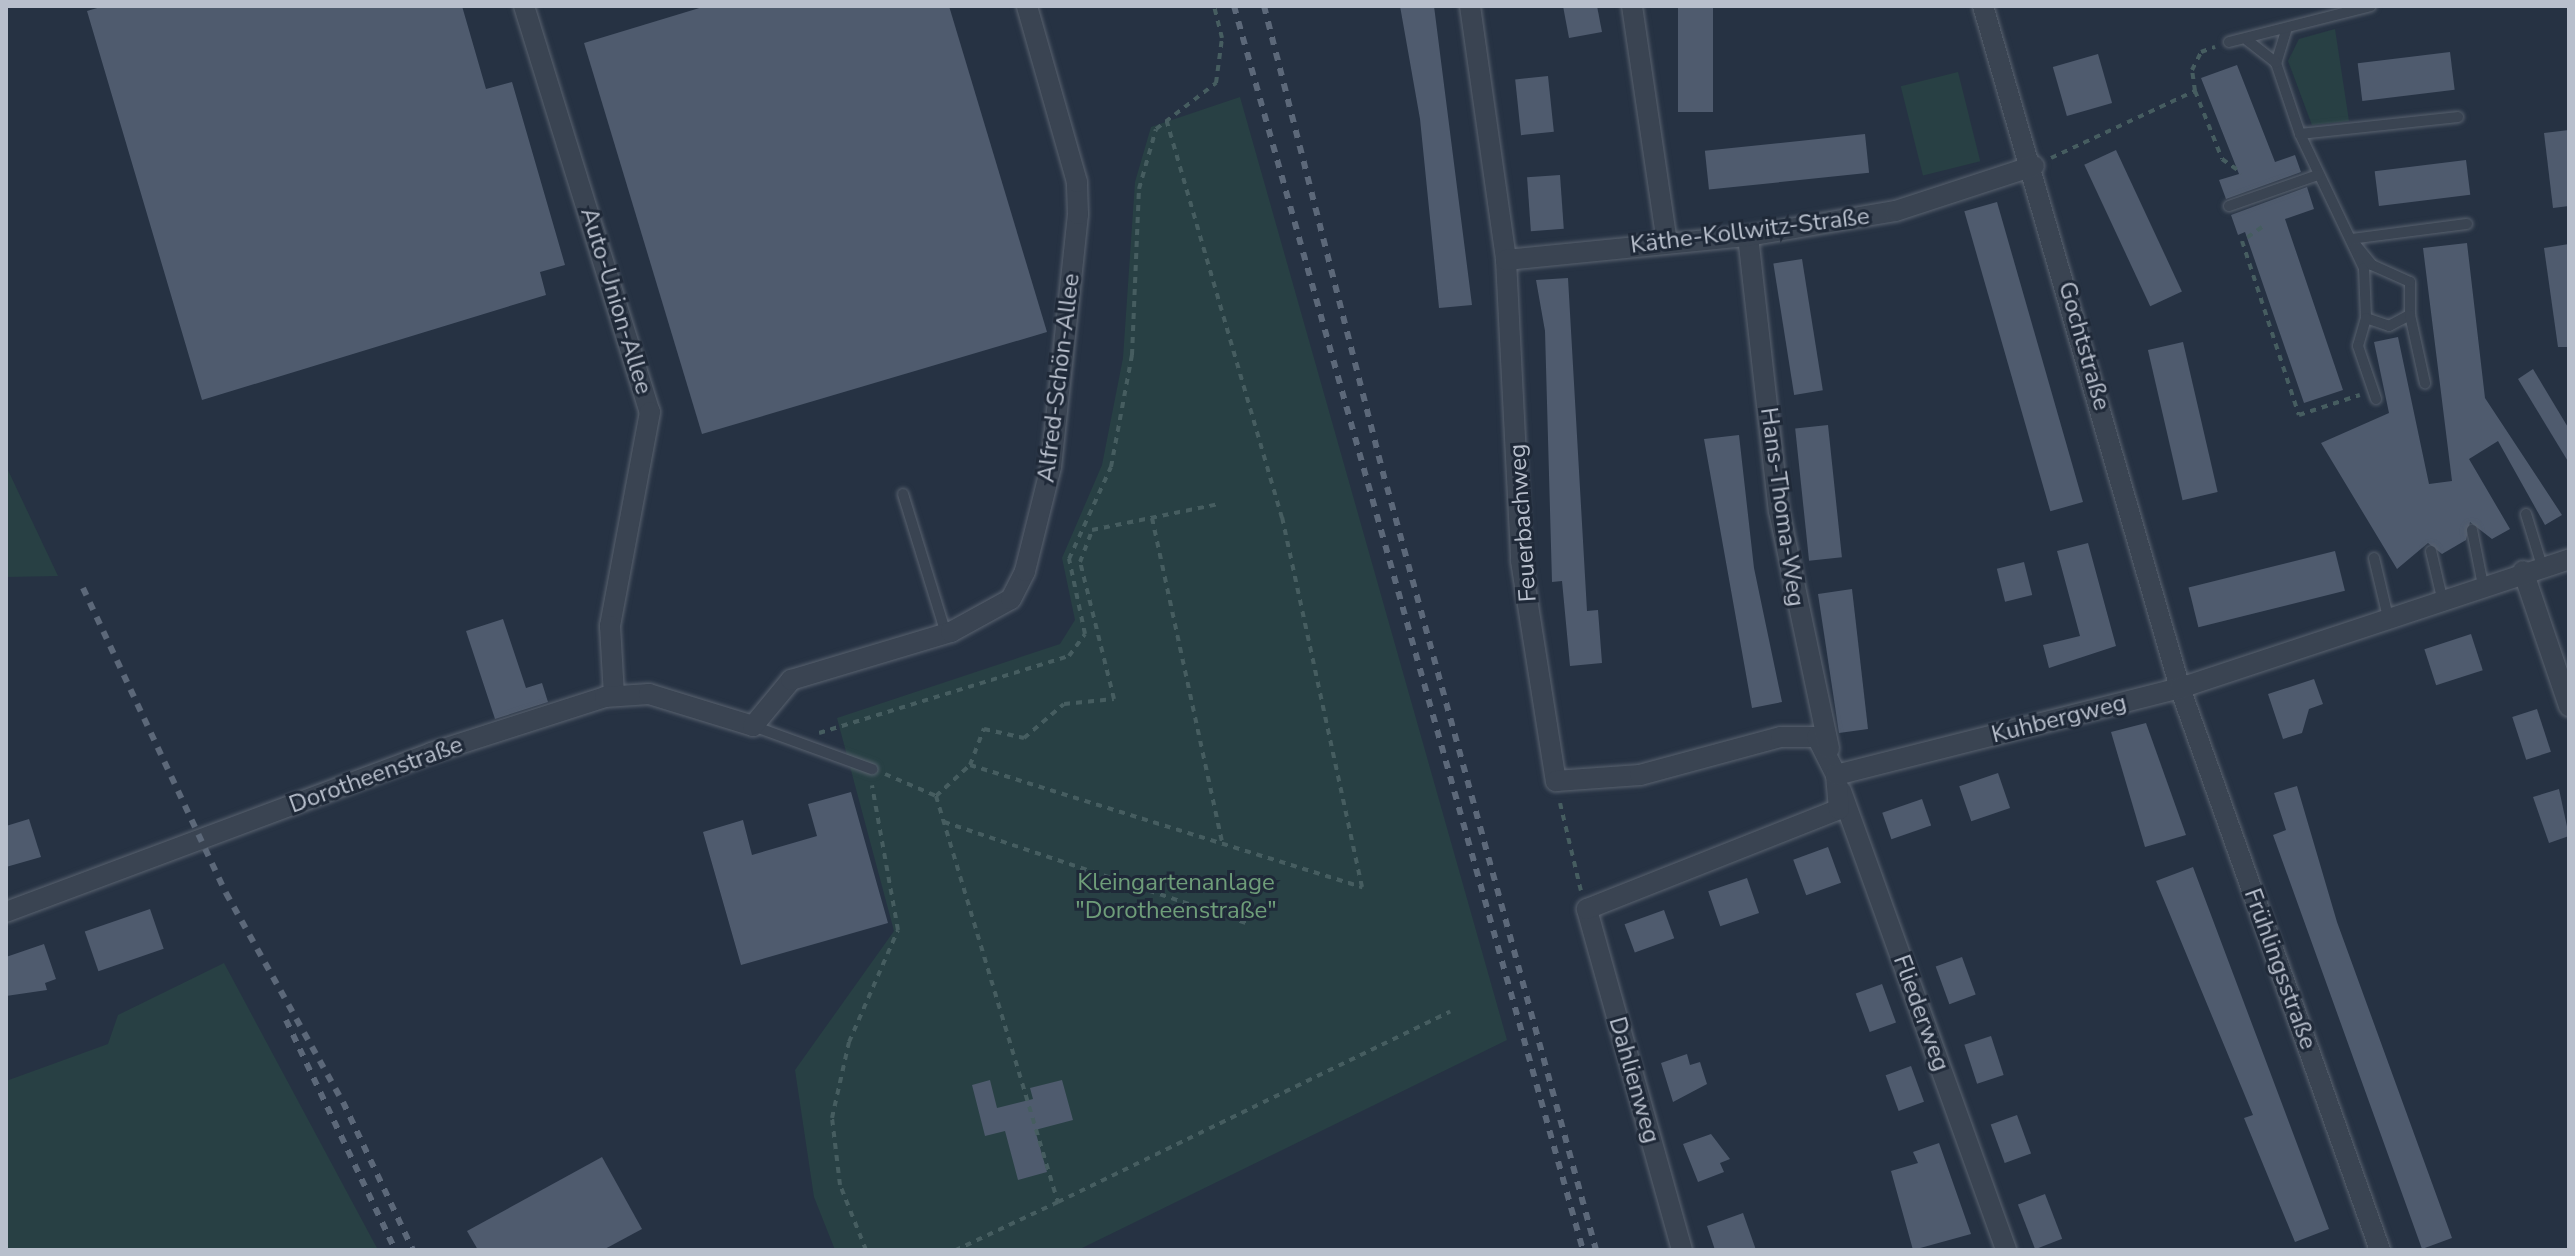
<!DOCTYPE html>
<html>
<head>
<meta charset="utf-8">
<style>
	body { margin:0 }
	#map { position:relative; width:2575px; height:1256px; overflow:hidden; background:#263243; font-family:"Nunito Sans",sans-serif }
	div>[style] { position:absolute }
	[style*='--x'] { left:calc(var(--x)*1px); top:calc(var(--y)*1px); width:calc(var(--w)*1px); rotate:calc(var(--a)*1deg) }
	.green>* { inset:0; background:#284044; transform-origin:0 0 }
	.building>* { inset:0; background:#4f5b6e; transform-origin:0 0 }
	.path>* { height:4px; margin-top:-2px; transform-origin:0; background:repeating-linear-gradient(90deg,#465d60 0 6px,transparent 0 12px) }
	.roads { filter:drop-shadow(0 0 2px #59626f) drop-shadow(0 0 2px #59626f) }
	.service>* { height:10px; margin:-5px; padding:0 5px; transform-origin:5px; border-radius:5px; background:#3a4452 }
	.minor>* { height:20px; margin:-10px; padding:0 10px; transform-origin:10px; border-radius:10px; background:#3a4452 }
	.rail>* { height:6px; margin-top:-3px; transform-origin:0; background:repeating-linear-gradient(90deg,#5c6879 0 8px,transparent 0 16px) }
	span { translate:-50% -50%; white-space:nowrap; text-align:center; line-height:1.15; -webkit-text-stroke:6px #1f2938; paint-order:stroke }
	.street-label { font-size:24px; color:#b8bfcc }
	.park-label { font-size:24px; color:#6e9d79 }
	.frame { position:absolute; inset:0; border:8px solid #b8bfcc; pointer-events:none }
</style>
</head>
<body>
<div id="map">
	<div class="green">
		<div style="clip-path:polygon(2335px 29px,2349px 121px,2312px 125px,2288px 61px,2299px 39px)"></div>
		<div style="left:1958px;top:72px;width:92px;height:59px;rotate:76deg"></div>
		<div style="clip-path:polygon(1240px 97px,1507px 1040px,1078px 1250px,835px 1250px,814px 1197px,795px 1070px,894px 931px,837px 718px,1060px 644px,1075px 620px,1062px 558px,1102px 465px,1123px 358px,1135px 182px,1151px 127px)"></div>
		<div style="clip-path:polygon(6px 466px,58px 576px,6px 577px)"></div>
		<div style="clip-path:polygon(224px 963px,378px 1250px,6px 1250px,6px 1081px,108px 1044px,118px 1015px)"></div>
	</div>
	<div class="building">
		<div style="clip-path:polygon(104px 6px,462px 6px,486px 89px,512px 82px,565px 265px,540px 272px,546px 295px,202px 400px,87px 11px)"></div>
		<div style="clip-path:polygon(706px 6px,949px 6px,1047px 332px,702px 434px,584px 43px)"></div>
		<div style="clip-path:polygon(1400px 6px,1434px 6px,1472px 305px,1439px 308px,1420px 119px)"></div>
		<div style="clip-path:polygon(1563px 6px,1597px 6px,1602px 32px,1569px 38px)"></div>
		<div style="left:1678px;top:6px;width:35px;height:106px"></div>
		<div style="left:2450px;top:52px;width:38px;height:93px;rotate:83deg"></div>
		<div style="left:2098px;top:54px;width:51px;height:47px;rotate:74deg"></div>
		<div style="clip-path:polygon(2237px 65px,2275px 162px,2295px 155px,2301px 172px,2226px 199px,2219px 180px,2239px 174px,2201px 78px)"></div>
		<div style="left:1548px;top:76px;width:56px;height:33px;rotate:84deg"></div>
		<div style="clip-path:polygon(2569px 130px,2569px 206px,2553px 208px,2544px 133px)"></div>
		<div style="left:1865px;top:134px;width:39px;height:161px;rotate:84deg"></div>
		<div style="left:2116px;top:150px;width:156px;height:35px;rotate:65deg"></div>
		<div style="left:2466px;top:160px;width:35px;height:92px;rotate:83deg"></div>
		<div style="left:1560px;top:175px;width:54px;height:33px;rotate:86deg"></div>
		<div style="clip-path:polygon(2307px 187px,2314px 209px,2285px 219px,2343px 390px,2304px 403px,2245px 232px,2238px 235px,2231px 215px)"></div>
		<div style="left:1997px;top:202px;width:312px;height:34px;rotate:74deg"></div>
		<div style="clip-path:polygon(2467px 243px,2485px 398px,2562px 515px,2545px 525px,2498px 441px,2469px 459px,2510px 529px,2492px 539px,2470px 522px,2466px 540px,2442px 554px,2428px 543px,2397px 569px,2321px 443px,2389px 413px,2374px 342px,2398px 337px,2429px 484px,2452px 481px,2423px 248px)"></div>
		<div style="clip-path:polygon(2569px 244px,2569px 347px,2558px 347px,2544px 248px)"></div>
		<div style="left:1802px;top:259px;width:133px;height:29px;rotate:81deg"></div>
		<div style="clip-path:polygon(1568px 278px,1587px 611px,1598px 610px,1602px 663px,1570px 666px,1562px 581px,1552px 582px,1545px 331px,1536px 280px)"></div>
		<div style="left:2183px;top:342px;width:154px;height:36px;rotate:77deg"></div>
		<div style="clip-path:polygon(2533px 369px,2569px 429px,2569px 463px,2518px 379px)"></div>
		<div style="left:1828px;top:425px;width:133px;height:33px;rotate:84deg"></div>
		<div style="clip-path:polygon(1739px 435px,1754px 568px,1782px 702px,1752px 708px,1704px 439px)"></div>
		<div style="clip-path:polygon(2088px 543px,2116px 646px,2049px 668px,2043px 645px,2080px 636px,2057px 551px)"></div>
		<div style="left:2335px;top:551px;width:41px;height:151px;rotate:76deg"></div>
		<div style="left:2024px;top:562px;width:34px;height:28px;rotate:76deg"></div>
		<div style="clip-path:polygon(1852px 589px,1868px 729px,1839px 733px,1818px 594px)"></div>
		<div style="clip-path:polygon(503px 619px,526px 688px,542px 683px,548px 702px,495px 719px,466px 631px)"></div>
		<div style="left:2471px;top:634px;width:38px;height:49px;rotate:72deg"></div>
		<div style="clip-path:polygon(2314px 679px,2323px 704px,2309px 709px,2302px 733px,2283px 739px,2268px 694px)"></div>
		<div style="left:2537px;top:709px;width:45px;height:26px;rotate:72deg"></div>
		<div style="clip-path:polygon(2146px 723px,2186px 835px,2145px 847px,2111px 732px)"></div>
		<div style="left:1998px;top:773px;width:37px;height:41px;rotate:71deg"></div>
		<div style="clip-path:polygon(2297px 786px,2337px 922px,2452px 1238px,2422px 1249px,2273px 835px,2286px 830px,2274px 793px)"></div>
		<div style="clip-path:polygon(2559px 789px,2569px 836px,2549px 843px,2533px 797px)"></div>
		<div style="clip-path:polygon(851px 792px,888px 923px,741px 965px,703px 832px,743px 820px,752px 855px,817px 836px,808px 804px)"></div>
		<div style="left:1922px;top:799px;width:28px;height:42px;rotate:71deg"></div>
		<div style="clip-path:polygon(29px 819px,41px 857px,6px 867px,6px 826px)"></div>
		<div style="left:1828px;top:847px;width:38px;height:37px;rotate:70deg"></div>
		<div style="clip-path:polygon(2193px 867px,2329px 1229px,2295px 1242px,2244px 1118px,2253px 1115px,2156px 881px)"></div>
		<div style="left:1747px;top:878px;width:37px;height:41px;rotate:71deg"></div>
		<div style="left:150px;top:909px;width:42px;height:69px;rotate:71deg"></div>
		<div style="left:1664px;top:910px;width:30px;height:42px;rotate:70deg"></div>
		<div style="clip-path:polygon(44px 944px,56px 979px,45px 983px,47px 990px,6px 996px,6px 957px)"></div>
		<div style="left:1962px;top:957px;width:40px;height:28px;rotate:70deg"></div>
		<div style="left:1882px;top:984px;width:41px;height:28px;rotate:70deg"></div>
		<div style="left:1991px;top:1036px;width:41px;height:28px;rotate:72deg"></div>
		<div style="clip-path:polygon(1687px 1054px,1690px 1065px,1700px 1062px,1707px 1084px,1673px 1102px,1661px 1063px)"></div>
		<div style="left:1911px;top:1066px;width:38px;height:27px;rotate:70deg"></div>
		<div style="clip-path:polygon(990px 1080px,997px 1108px,1033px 1099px,1030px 1088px,1062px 1080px,1073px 1120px,1035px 1130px,1047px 1172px,1018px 1180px,1005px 1131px,985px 1136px,972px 1085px)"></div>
		<div style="left:2017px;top:1115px;width:41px;height:28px;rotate:70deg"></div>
		<div style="clip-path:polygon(1711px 1134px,1730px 1159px,1720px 1163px,1724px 1172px,1698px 1182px,1683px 1144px)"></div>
		<div style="clip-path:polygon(1939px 1143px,1971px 1234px,1913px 1250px,1891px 1171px,1918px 1163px,1913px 1152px)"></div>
		<div style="clip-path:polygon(602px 1157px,642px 1229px,603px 1250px,478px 1250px,467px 1231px)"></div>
		<div style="left:2045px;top:1194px;width:48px;height:29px;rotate:69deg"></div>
		<div style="clip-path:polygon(1743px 1213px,1756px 1250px,1715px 1250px,1707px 1226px)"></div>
	</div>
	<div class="path">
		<div style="--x:2195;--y:91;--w:73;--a:68.3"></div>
		<div style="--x:2222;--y:159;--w:24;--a:35"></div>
		<div style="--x:2051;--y:158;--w:159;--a:-25"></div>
		<div style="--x:2195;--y:91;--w:21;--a:-98"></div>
		<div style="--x:2192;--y:70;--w:20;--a:-63"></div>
		<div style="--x:2201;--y:52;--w:15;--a:-20"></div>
		<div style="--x:2262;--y:227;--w:24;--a:145"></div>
		<div style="--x:2242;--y:241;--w:183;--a:71.9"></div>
		<div style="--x:2299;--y:415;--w:64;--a:-18.2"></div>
		<div style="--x:1152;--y:518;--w:332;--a:77.8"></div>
		<div style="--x:819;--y:733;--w:262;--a:-17.1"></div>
		<div style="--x:1069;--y:656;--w:27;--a:-54"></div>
		<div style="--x:1085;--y:634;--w:77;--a:-102"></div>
		<div style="--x:1069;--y:559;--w:101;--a:-65.5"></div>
		<div style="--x:1111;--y:467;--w:114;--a:-79.4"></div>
		<div style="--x:1132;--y:355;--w:166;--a:-87.6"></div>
		<div style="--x:1139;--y:189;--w:62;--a:-74.2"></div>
		<div style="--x:1156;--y:129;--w:76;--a:-37.5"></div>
		<div style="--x:1216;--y:83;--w:45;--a:-82.4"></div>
		<div style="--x:1222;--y:38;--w:33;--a:-104"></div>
		<div style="--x:970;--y:765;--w:39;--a:-69"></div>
		<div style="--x:984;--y:729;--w:41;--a:12.7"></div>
		<div style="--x:1024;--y:738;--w:52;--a:-40.4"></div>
		<div style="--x:1064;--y:704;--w:50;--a:-5.7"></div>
		<div style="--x:1114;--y:699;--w:141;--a:-103.9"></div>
		<div style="--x:1080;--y:562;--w:34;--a:-69"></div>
		<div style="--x:1092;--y:530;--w:130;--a:-11.6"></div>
		<div style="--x:885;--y:774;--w:56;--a:23.3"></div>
		<div style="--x:936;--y:796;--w:424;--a:73.3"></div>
		<div style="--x:1058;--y:1202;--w:113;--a:154.8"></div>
		<div style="--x:936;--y:796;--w:46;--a:-42.4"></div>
		<div style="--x:970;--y:765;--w:411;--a:17.3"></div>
		<div style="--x:1362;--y:887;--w:378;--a:-102.2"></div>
		<div style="--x:1282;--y:518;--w:413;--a:-106.2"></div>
		<div style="--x:1560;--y:803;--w:90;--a:76.6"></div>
		<div style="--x:944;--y:822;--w:321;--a:18.5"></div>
		<div style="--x:1058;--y:1202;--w:436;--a:-25.9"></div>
		<div style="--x:866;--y:1250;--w:70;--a:-111.8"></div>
		<div style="--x:840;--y:1185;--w:67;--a:-96.8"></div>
		<div style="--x:832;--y:1118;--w:78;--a:-77.4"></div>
		<div style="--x:849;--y:1042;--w:122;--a:-66.4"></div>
		<div style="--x:898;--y:930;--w:147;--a:-100.2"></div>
	</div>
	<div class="roads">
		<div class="service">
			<div style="--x:2286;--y:31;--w:34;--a:107"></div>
			<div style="--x:2276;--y:63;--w:75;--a:71.3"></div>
			<div style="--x:2300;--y:134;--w:148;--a:64.5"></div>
			<div style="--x:2364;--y:268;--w:50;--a:87.7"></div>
			<div style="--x:2366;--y:318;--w:24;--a:19"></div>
			<div style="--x:2389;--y:326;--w:24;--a:-28"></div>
			<div style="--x:2410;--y:315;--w:33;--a:-90"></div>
			<div style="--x:2410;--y:282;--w:42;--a:-155.9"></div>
			<div style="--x:2372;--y:265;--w:33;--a:-129"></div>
			<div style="--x:2247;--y:40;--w:37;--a:38"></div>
			<div style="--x:2229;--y:42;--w:146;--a:-14.2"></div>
			<div style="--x:2300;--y:134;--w:159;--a:-6.1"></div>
			<div style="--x:2229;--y:206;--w:94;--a:-19.2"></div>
			<div style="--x:2351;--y:239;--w:117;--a:-7.4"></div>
			<div style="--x:2410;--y:315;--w:70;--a:77.6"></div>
			<div style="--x:2366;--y:318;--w:29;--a:106"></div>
			<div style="--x:2358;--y:346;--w:56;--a:71.2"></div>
			<div style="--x:903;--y:494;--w:146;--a:72.9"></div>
			<div style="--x:2526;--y:514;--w:54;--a:72.9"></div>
			<div style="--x:2472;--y:530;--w:56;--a:78.7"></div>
			<div style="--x:2431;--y:551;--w:48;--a:76.8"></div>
			<div style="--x:2374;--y:558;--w:61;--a:76.7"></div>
			<div style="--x:753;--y:726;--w:127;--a:19.9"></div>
		</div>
		<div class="minor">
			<div style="--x:524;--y:6;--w:425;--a:72.8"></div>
			<div style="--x:650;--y:412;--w:218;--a:100.6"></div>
			<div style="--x:610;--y:626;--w:69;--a:86.7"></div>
			<div style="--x:1470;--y:6;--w:257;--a:81.9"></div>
			<div style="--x:1506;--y:260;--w:301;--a:87.1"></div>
			<div style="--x:1521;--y:561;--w:223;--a:81"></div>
			<div style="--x:1556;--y:781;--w:84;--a:-4.1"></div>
			<div style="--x:1640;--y:775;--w:146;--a:-15.1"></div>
			<div style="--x:1781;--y:737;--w:36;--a:0"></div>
			<div style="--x:1817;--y:737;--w:42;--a:63.4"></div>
			<div style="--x:1632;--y:6;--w:239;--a:81.6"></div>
			<div style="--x:1983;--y:6;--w:710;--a:73.89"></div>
			<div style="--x:2180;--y:688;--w:597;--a:70.41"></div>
			<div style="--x:1748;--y:236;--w:277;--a:83.6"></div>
			<div style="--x:1779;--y:511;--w:243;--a:78.1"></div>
			<div style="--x:1506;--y:260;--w:243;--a:-5.7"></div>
			<div style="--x:1748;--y:236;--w:150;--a:-9.6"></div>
			<div style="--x:1896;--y:211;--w:145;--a:-18.1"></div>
			<div style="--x:2523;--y:571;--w:143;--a:71.2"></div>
			<div style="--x:1841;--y:791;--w:488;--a:70.2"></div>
			<div style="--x:6;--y:912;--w:454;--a:-20.5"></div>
			<div style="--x:431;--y:753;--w:183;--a:-17.8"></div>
			<div style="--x:605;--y:697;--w:44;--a:-3.9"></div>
			<div style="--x:649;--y:694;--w:109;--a:17.1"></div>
			<div style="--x:753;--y:726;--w:60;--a:-50.4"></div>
			<div style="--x:791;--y:680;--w:167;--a:-16.7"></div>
			<div style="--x:951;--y:632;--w:68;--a:-28.8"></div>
			<div style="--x:1011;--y:599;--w:31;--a:-63"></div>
			<div style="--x:1025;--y:571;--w:107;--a:-76"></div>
			<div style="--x:1051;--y:467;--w:254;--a:-83.9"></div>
			<div style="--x:1078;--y:214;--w:32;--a:-92"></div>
			<div style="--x:1077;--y:182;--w:183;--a:-105.9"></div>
			<div style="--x:1682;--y:1250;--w:354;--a:-105.6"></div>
			<div style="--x:1587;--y:909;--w:271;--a:-21.6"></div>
			<div style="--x:1839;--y:809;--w:34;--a:-95"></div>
			<div style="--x:1836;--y:775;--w:355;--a:-14.2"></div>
			<div style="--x:2180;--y:688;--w:410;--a:-18.3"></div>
		</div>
	</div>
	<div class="rail">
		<div style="--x:1234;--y:6;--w:1292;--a:74.33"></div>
		<div style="--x:1264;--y:6;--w:496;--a:75.7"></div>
		<div style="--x:1387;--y:487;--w:791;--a:74.68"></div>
		<div style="--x:83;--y:588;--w:337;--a:64.9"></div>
		<div style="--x:226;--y:893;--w:240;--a:60.8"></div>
		<div style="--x:343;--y:1102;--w:164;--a:64.7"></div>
		<div style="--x:286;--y:1020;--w:255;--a:64.6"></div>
	</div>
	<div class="street-label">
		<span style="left:1750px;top:231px;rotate:-7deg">Käthe-Kollwitz-Straße</span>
		<span style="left:616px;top:301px;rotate:73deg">Auto-Union-Allee</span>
		<span style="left:2084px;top:346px;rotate:74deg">Gochtstraße</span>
		<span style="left:1059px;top:378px;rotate:-83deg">Alfred-Schön-Allee</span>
		<span style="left:1782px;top:507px;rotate:82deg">Hans-Thoma-Weg</span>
		<span style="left:1523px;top:523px;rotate:-94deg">Feuerbachweg</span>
		<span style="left:2059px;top:719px;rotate:-14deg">Kuhbergweg</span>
		<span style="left:376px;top:775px;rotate:-20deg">Dorotheenstraße</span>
		<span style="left:2280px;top:969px;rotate:70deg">Frühlingsstraße</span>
		<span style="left:1921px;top:1013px;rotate:70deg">Fliederweg</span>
		<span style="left:1634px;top:1080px;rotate:74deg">Dahlienweg</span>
	</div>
	<div class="park-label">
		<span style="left:1176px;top:897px">Kleingartenanlage<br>"Dorotheenstraße"</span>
	</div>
	<div class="frame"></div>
</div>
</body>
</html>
